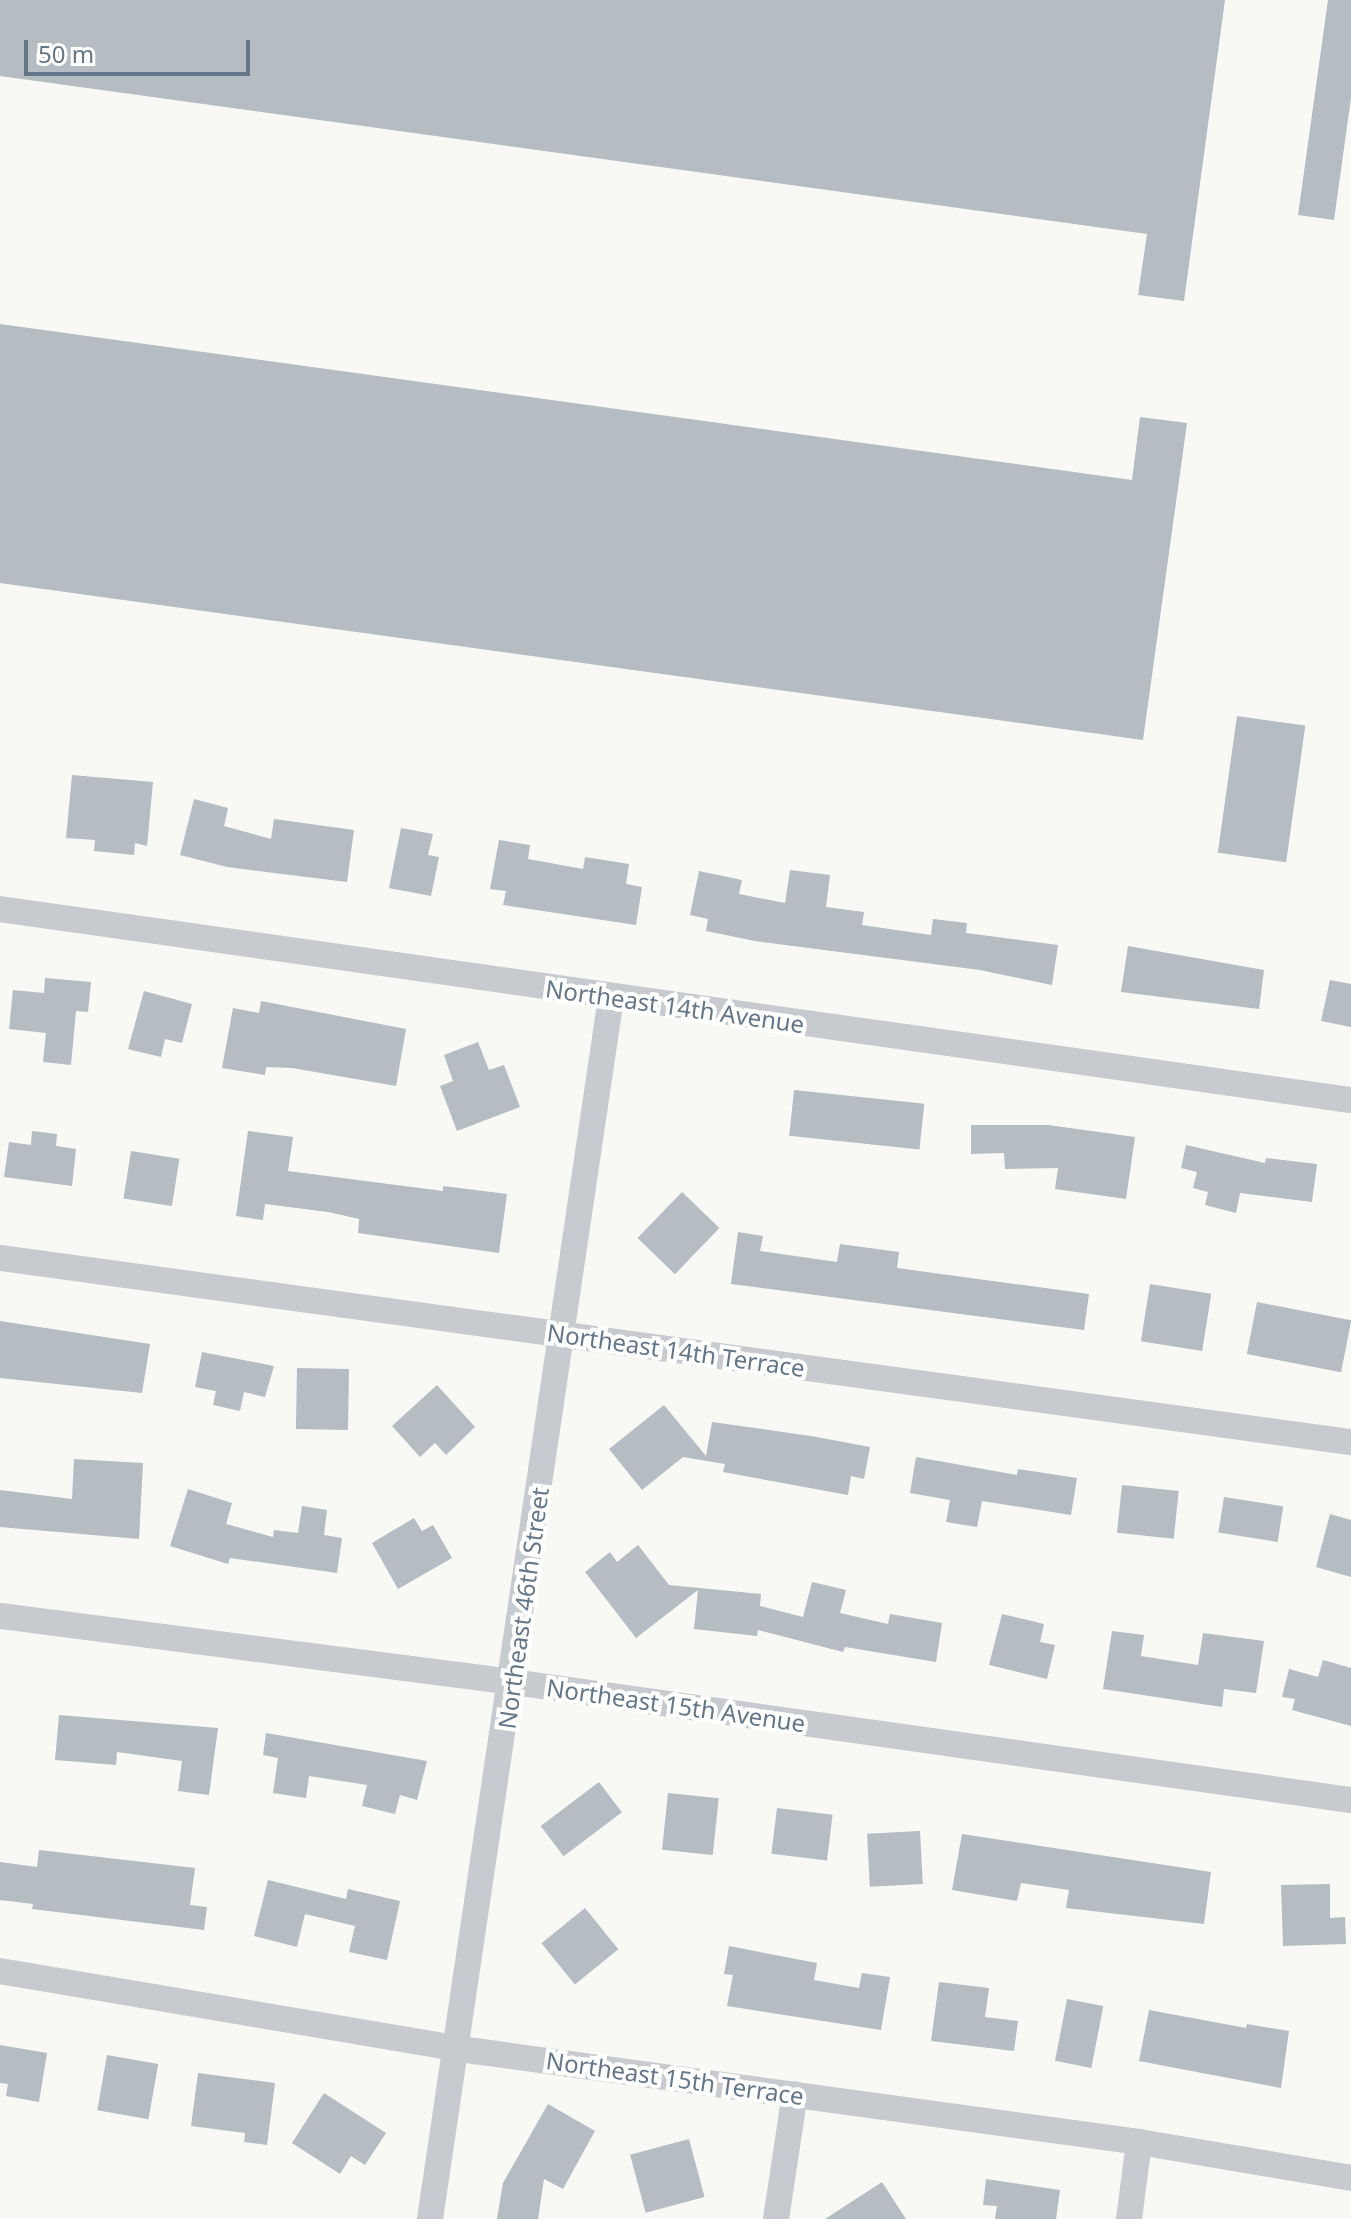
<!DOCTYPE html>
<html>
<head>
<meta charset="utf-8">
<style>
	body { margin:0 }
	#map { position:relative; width:1351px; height:2219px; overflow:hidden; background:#f8f8f5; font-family:"Noto Sans",sans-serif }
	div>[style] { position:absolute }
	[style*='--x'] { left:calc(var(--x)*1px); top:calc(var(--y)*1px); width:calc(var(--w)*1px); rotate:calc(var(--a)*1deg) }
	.building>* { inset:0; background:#b5bcc2; transform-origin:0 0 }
	.street>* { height:26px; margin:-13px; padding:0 13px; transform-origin:13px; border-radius:13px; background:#c7cbcf }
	span { translate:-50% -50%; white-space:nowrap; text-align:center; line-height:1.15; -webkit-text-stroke:8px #fff; paint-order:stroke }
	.street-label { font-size:24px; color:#647789 }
	.scale { position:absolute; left:24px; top:40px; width:226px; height:36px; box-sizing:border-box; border:4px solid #647789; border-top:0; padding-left:10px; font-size:24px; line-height:28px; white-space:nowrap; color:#647789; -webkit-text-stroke:6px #fff; paint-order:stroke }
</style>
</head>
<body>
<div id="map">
	<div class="building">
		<div style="clip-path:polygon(0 0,1225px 0,1184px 301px,1138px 295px,1147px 234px,0 76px)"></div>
		<div style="clip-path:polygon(1328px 0,1351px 0,1351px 98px,1334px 220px,1298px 215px)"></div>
		<div style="clip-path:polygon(0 324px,1132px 480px,1140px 417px,1187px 423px,1143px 740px,0 583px)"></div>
		<div style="left:1237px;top:716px;width:69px;height:138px;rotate:8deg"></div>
		<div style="clip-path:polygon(72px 775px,153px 782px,147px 846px,135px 843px,134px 855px,94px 851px,95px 840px,66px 838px)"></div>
		<div style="clip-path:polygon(194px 799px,228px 808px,224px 826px,271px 839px,274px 819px,354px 830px,347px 882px,227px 867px,180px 855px)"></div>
		<div style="clip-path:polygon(401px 828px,433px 834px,428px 855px,439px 857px,431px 896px,389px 888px)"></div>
		<div style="clip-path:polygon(499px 840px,530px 845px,528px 859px,583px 869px,585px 857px,629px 864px,626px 884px,642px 887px,636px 925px,503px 905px,506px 891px,490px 889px)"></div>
		<div style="clip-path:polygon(790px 870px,830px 875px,826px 907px,864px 912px,862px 925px,931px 935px,933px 919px,967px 923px,966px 933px,1058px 945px,1052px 985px,980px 970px,755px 941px,706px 931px,708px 919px,690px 915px,699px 871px,742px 880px,739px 894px,785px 903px)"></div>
		<div style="clip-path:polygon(1128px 946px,1264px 970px,1259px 1009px,1121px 992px)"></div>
		<div style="clip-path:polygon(45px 978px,91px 982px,88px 1012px,76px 1011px,71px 1065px,43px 1062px,46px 1033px,9px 1029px,13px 990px,44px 993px)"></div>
		<div style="clip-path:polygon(1330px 980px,1351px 984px,1351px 1027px,1321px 1021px)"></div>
		<div style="clip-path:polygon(144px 991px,192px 1004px,182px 1043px,165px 1039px,161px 1057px,128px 1049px)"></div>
		<div style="clip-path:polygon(261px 1001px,406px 1029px,396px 1086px,292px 1068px,266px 1067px,265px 1075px,222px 1068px,233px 1008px,259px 1013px)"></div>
		<div style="clip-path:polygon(478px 1042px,489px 1070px,504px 1065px,520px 1107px,457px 1131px,440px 1086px,453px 1081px,444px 1055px)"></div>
		<div style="left:794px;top:1090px;width:131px;height:46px;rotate:6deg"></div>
		<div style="clip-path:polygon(971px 1125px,1048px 1125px,1135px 1137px,1126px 1199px,1055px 1189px,1058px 1168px,1005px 1169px,1004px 1153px,971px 1154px)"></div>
		<div style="clip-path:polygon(32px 1131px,57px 1134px,56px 1146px,76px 1149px,72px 1186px,4px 1177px,9px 1142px,31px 1145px)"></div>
		<div style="clip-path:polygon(248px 1131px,293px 1137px,288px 1171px,443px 1191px,443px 1186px,507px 1194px,499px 1253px,358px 1233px,359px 1219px,328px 1212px,265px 1204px,263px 1220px,236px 1216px)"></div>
		<div style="clip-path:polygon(1186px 1145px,1265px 1163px,1266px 1158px,1317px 1164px,1312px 1202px,1240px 1193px,1236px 1213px,1205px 1205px,1208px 1192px,1193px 1188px,1197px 1172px,1181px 1168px)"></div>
		<div style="left:131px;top:1151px;width:49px;height:48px;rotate:9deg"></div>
		<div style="left:682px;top:1192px;width:52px;height:64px;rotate:44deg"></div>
		<div style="clip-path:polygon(738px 1232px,763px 1236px,760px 1251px,837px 1262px,840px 1244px,899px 1252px,897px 1268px,1089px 1294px,1084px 1330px,731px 1284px)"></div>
		<div style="left:1150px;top:1284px;width:62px;height:58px;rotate:9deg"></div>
		<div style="left:1257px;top:1302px;width:96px;height:53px;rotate:11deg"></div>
		<div style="clip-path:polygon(0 1321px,150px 1344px,142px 1393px,0 1378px)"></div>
		<div style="clip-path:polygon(202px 1352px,274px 1366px,265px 1397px,244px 1392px,240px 1411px,213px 1405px,216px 1391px,195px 1387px)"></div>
		<div style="left:297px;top:1368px;width:52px;height:61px;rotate:1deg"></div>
		<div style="clip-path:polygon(437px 1385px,475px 1427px,446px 1455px,435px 1443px,420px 1457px,392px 1426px)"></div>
		<div style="clip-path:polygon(664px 1405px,706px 1456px,712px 1422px,811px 1436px,870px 1447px,864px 1479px,851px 1476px,848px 1495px,723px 1472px,725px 1464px,683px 1457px,642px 1490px,609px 1449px)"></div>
		<div style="clip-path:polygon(916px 1457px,1017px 1475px,1018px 1469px,1077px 1478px,1071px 1515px,982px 1501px,977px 1527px,946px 1522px,950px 1500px,910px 1493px)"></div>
		<div style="clip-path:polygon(74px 1459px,143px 1463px,139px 1539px,0 1527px,0 1490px,72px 1499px)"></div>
		<div style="left:1122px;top:1485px;width:57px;height:48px;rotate:6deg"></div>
		<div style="clip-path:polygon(188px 1489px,232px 1503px,226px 1524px,273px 1537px,274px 1530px,298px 1533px,302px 1506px,327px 1510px,324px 1535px,342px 1538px,337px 1573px,230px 1558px,228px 1564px,170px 1546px)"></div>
		<div style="left:1224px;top:1497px;width:60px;height:36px;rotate:9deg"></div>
		<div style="clip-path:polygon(1330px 1514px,1351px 1520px,1351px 1577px,1316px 1567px)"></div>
		<div style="clip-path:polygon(414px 1518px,422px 1531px,433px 1525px,452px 1558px,398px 1589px,372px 1543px)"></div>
		<div style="clip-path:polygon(638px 1545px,669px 1585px,761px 1594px,760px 1606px,803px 1617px,812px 1582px,846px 1590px,840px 1613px,888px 1624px,890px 1614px,942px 1623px,936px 1662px,845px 1647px,843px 1652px,758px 1630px,757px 1636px,694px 1629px,698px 1590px,636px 1638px,585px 1572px,610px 1552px,617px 1562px)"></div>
		<div style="clip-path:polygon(1002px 1614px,1044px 1624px,1040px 1642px,1055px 1645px,1047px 1679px,989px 1665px)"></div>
		<div style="clip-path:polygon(1112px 1631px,1144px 1635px,1141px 1656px,1198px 1665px,1203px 1633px,1264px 1641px,1256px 1693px,1224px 1689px,1222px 1707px,1103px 1689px)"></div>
		<div style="clip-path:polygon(1323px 1660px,1351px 1668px,1351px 1726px,1292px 1710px,1295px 1699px,1282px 1697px,1289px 1669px,1318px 1677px)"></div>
		<div style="clip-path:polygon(59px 1715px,218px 1728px,209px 1795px,178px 1791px,182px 1761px,117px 1752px,116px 1765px,55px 1760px)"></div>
		<div style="clip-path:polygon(266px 1733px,427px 1761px,417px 1800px,400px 1795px,395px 1814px,362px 1806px,367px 1785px,309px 1776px,306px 1798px,273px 1793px,278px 1758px,263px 1755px)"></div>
		<div style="left:599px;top:1782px;width:38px;height:73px;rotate:53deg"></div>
		<div style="left:668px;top:1793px;width:51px;height:57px;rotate:6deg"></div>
		<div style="left:777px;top:1808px;width:56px;height:46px;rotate:7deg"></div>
		<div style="left:920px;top:1831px;width:53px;height:53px;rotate:87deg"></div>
		<div style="clip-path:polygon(962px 1834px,1211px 1872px,1204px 1924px,1066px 1908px,1069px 1890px,1021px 1883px,1017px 1901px,952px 1890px)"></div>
		<div style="clip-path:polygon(39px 1850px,195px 1868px,190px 1905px,207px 1907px,204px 1930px,32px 1909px,33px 1904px,0 1900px,0 1862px,37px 1867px)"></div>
		<div style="clip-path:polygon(268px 1880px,346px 1899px,348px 1889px,400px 1901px,387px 1960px,349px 1952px,355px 1926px,305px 1914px,297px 1947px,254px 1936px)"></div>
		<div style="clip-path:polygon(1330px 1884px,1330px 1918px,1345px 1917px,1346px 1944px,1283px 1946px,1281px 1885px)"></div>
		<div style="left:585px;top:1908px;width:53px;height:56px;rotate:51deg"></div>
		<div style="clip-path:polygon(729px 1946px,817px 1963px,814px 1980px,859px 1988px,862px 1973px,890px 1977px,881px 2030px,727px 2006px,733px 1975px,724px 1974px)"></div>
		<div style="clip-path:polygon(939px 1982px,989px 1988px,985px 2017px,1018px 2021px,1014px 2051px,931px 2041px)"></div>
		<div style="left:1067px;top:1999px;width:37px;height:63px;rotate:11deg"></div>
		<div style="clip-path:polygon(1149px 2010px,1246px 2028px,1247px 2024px,1289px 2031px,1281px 2088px,1139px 2061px)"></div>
		<div style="clip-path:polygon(0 2045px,47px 2053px,39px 2102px,6px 2096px,8px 2084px,0 2083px)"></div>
		<div style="left:107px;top:2055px;width:52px;height:56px;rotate:10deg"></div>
		<div style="clip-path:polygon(198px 2073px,275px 2083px,267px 2145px,244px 2142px,245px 2133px,191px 2126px)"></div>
		<div style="clip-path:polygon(324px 2093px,386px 2133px,365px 2165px,351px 2156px,340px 2174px,292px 2143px)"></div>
		<div style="clip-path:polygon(548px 2104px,595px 2131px,563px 2189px,544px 2179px,538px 2219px,497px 2219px,503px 2183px)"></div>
		<div style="left:689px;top:2139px;width:60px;height:61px;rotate:75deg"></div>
		<div style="clip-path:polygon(986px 2179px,1060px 2190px,1056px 2219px,995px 2219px,997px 2206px,983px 2205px)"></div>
		<div style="clip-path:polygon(882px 2182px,906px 2219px,825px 2219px)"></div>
	</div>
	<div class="street">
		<div style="--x:0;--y:909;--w:1364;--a:8.05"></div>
		<div style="--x:0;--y:1258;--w:1363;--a:7.76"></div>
		<div style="--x:0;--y:1616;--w:517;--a:7.33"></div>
		<div style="--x:513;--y:1682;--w:846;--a:8.02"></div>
		<div style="--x:0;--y:1971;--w:482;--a:9.6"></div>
		<div style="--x:475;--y:2051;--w:670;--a:7.8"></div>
		<div style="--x:1139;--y:2142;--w:215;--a:9.6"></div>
		<div style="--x:430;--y:2219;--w:1235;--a:-81.57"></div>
		<div style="--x:776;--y:2219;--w:126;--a:-81.4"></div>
		<div style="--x:1129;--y:2219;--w:78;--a:-82.6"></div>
	</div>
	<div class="street-label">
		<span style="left:675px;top:1006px;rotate:8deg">Northeast 14th Avenue</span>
		<span style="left:676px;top:1350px;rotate:8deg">Northeast 14th Terrace</span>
		<span style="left:523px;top:1608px;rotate:-82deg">Northeast 46th Street</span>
		<span style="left:676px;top:1705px;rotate:8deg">Northeast 15th Avenue</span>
		<span style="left:675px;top:2078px;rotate:8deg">Northeast 15th Terrace</span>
	</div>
	<div class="scale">50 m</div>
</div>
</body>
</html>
